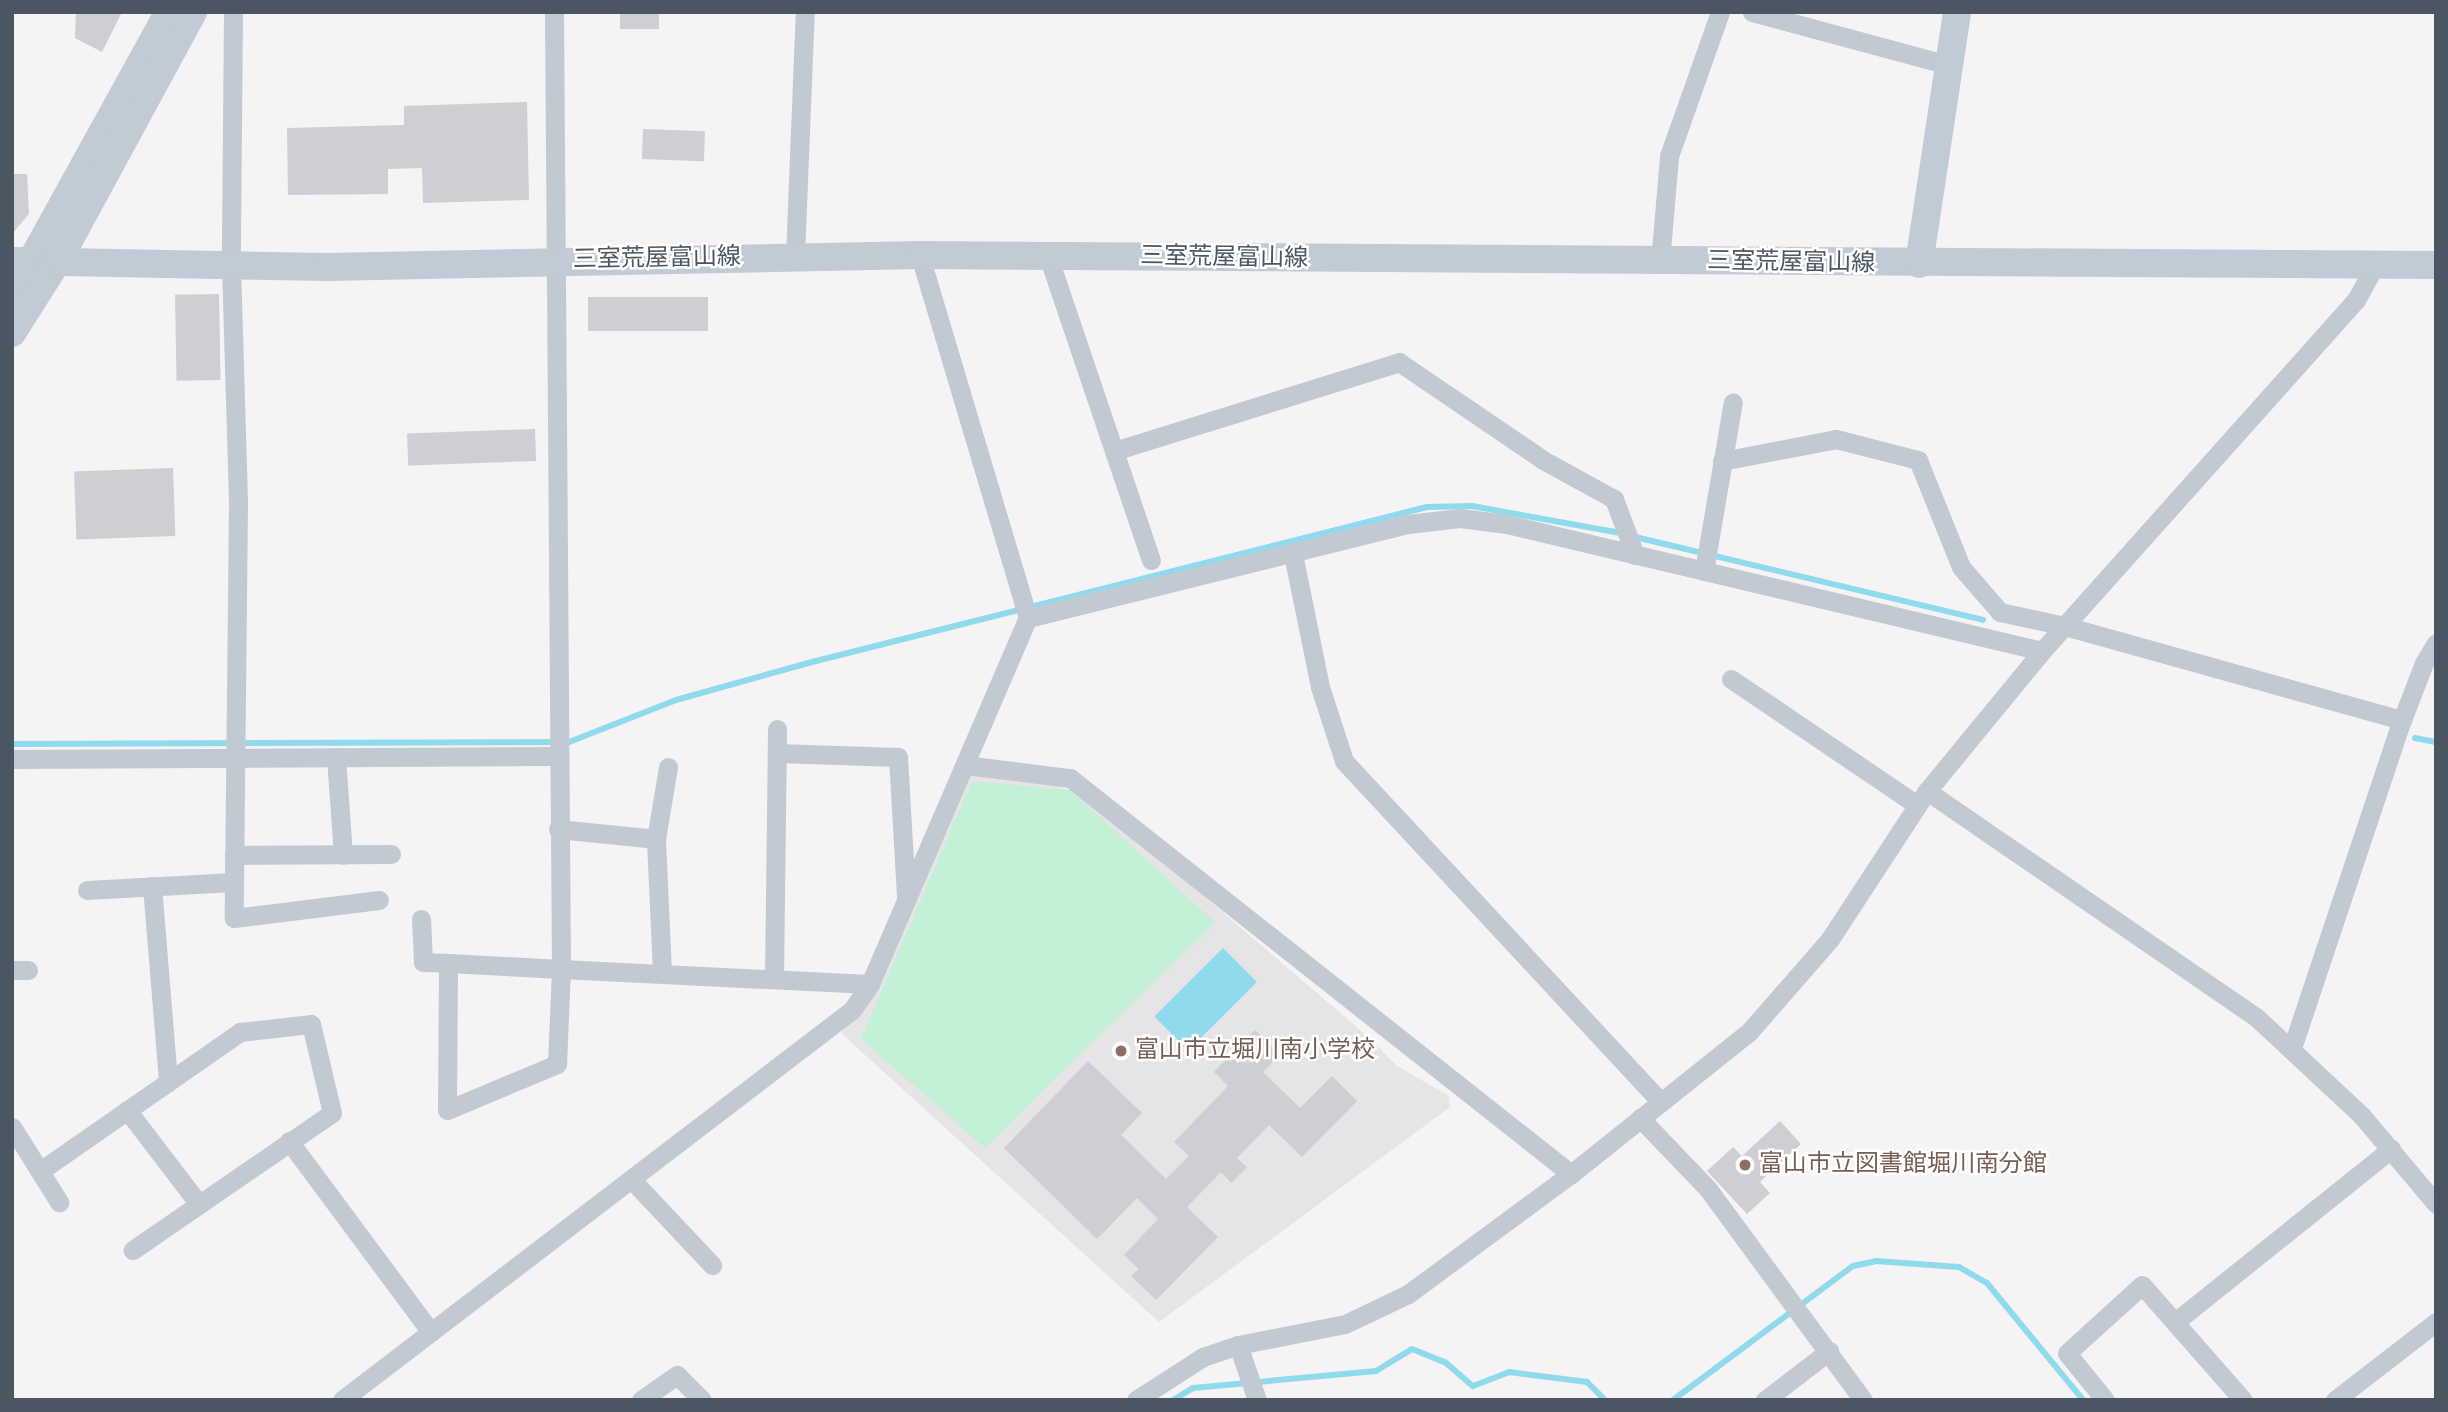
<!DOCTYPE html>
<html>
<head>
<meta charset="utf-8">
<style>
	body { margin:0 }
	#map { position:relative; width:2448px; height:1412px; overflow:hidden; background:#f5f3f3; font-family:"Alegreya Sans","Noto Sans JP",sans-serif }
	div>[style] { position:absolute }
	[style*='--x'] { left:calc(var(--x)*1px); top:calc(var(--y)*1px); width:calc(var(--w)*1px); rotate:calc(var(--a)*1deg) }
	.education>* { inset:0; background:#e6e4e5 }
	.green>* { inset:0; background:#c3f1d5 }
	.water>* { inset:0; background:#90daee; transform-origin:0 0 }
	.stream>* { height:6px; margin:-3px; padding:0 3px; transform-origin:3px; border-radius:3px; background:#90daee }
	.building>* { inset:0; background:#cdcfd5; transform-origin:0 0 }
	.street>* { height:19px; margin:-9.5px; padding:0 9.5px; transform-origin:9.5px; border-radius:9.5px; background:#c1cad2 }
	.secondary>* { height:28px; margin:-14px; padding:0 14px; transform-origin:14px; border-radius:14px; background:#c1cbd6 }
	.dots>* { width:19px; height:19px; translate:-50% -50%; box-sizing:border-box; border:4px solid #fff; border-radius:50% }
	span { translate:-50% -50%; white-space:nowrap; text-align:center; line-height:1.15; -webkit-text-stroke:5px #fff; paint-order:stroke }
	.street-label { font-size:24px; color:#4a5661 }
	.education-label { font-size:24px; color:#785e54 }
	.left { translate:0 -50%; text-align:left }
	.frame { position:absolute; inset:0; border:14px solid #4a5661; pointer-events:none }
</style>
</head>
<body>
<div id="map">
	<div class="education">
		<div style="clip-path:polygon(974px 770px,1058px 785px,1109px 815px,1365px 1034px,1397px 1066px,1449px 1096px,1450px 1107px,1159px 1322px,842px 1034px,843px 1027px,864px 1010px,965px 777px)"></div>
	</div>
	<div class="green">
		<div style="clip-path:polygon(972px 781px,1070px 790px,1215px 922px,985px 1148px,861px 1039px)"></div>
	</div>
	<div class="water">
		<div style="left:1223px;top:948px;width:48px;height:97px;rotate:45deg"></div>
	</div>
	<div class="stream">
		<div style="--x:1631;--y:536;--w:362;--a:13.4"></div>
		<div style="--x:2415;--y:738;--w:21;--a:11"></div>
		<div style="--x:12;--y:744;--w:557;--a:-0.21"></div>
		<div style="--x:569;--y:742;--w:115;--a:-21.4"></div>
		<div style="--x:676;--y:700;--w:145;--a:-15.6"></div>
		<div style="--x:816;--y:661;--w:630;--a:-14.15"></div>
		<div style="--x:1427;--y:507;--w:45;--a:-1.3"></div>
		<div style="--x:1472;--y:506;--w:151;--a:10.3"></div>
		<div style="--x:1173;--y:1400;--w:23;--a:-31"></div>
		<div style="--x:1193;--y:1388;--w:184;--a:-5.3"></div>
		<div style="--x:1376;--y:1371;--w:42;--a:-31.4"></div>
		<div style="--x:1412;--y:1349;--w:35;--a:22"></div>
		<div style="--x:1445;--y:1362;--w:37;--a:41"></div>
		<div style="--x:1473;--y:1386;--w:39;--a:-21"></div>
		<div style="--x:1509;--y:1372;--w:79;--a:7.3"></div>
		<div style="--x:1587;--y:1382;--w:25;--a:45"></div>
		<div style="--x:1673;--y:1400;--w:224;--a:-36.7"></div>
		<div style="--x:1853;--y:1266;--w:24;--a:-12"></div>
		<div style="--x:1876;--y:1261;--w:83;--a:4.1"></div>
		<div style="--x:1959;--y:1267;--w:32;--a:30"></div>
		<div style="--x:1987;--y:1283;--w:151;--a:50.6"></div>
	</div>
	<div class="building">
		<div style="clip-path:polygon(76px 12px,122px 12px,102px 52px,75px 38px)"></div>
		<div style="left:620px;top:12px;width:39px;height:17px"></div>
		<div style="clip-path:polygon(527px 102px,529px 200px,423px 203px,422px 168px,388px 169px,388px 194px,288px 195px,287px 128px,404px 125px,404px 106px)"></div>
		<div style="left:643px;top:129px;width:62px;height:30px;rotate:2deg"></div>
		<div style="clip-path:polygon(12px 174px,27px 174px,29px 214px,12px 234px)"></div>
		<div style="left:219px;top:294px;width:86px;height:44px;rotate:89deg"></div>
		<div style="left:708px;top:297px;width:34px;height:120px;rotate:90deg"></div>
		<div style="left:535px;top:429px;width:32px;height:128px;rotate:88deg"></div>
		<div style="left:173px;top:468px;width:68px;height:99px;rotate:88deg"></div>
		<div style="clip-path:polygon(1255px 1030px,1280px 1055px,1263px 1072px,1300px 1108px,1332px 1076px,1357px 1101px,1302px 1157px,1269px 1125px,1237px 1158px,1247px 1167px,1231px 1183px,1221px 1172px,1187px 1207px,1218px 1237px,1156px 1300px,1131px 1276px,1139px 1269px,1124px 1255px,1158px 1219px,1137px 1198px,1097px 1239px,1004px 1148px,1088px 1061px,1142px 1113px,1121px 1135px,1166px 1179px,1189px 1156px,1174px 1142px,1228px 1086px,1214px 1072px)"></div>
		<div style="clip-path:polygon(1780px 1121px,1801px 1144px,1760px 1182px,1770px 1193px,1747px 1214px,1707px 1171px,1733px 1147px,1742px 1156px)"></div>
	</div>
	<div class="street">
		<div style="--x:233;--y:12;--w:253;--a:90.5"></div>
		<div style="--x:231;--y:265;--w:238;--a:88.3"></div>
		<div style="--x:238;--y:503;--w:415;--a:90.6"></div>
		<div style="--x:234;--y:918;--w:146;--a:-7.1"></div>
		<div style="--x:554;--y:12;--w:957;--a:89.58"></div>
		<div style="--x:561;--y:969;--w:309;--a:2.8"></div>
		<div style="--x:1752;--y:12;--w:204;--a:15.1"></div>
		<div style="--x:795;--y:256;--w:244;--a:-87.7"></div>
		<div style="--x:1048;--y:256;--w:321;--a:71.3"></div>
		<div style="--x:1660;--y:262;--w:106;--a:-85.1"></div>
		<div style="--x:1669;--y:156;--w:153;--a:-70.5"></div>
		<div style="--x:1114;--y:451;--w:299;--a:-17.3"></div>
		<div style="--x:1399;--y:362;--w:174;--a:34.2"></div>
		<div style="--x:1543;--y:460;--w:81;--a:28.8"></div>
		<div style="--x:1614;--y:499;--w:60;--a:69.4"></div>
		<div style="--x:1722;--y:461;--w:116;--a:-10.9"></div>
		<div style="--x:1836;--y:439;--w:85;--a:14.4"></div>
		<div style="--x:1918;--y:460;--w:115;--a:68.1"></div>
		<div style="--x:1961;--y:567;--w:60;--a:49.1"></div>
		<div style="--x:2000;--y:612;--w:66;--a:12.2"></div>
		<div style="--x:2065;--y:626;--w:350;--a:15.6"></div>
		<div style="--x:1293;--y:554;--w:136;--a:78.5"></div>
		<div style="--x:1320;--y:687;--w:78;--a:72"></div>
		<div style="--x:1344;--y:761;--w:464;--a:47.1"></div>
		<div style="--x:1704;--y:571;--w:171;--a:-80.3"></div>
		<div style="--x:1028;--y:618;--w:391;--a:-13.9"></div>
		<div style="--x:1408;--y:524;--w:52;--a:-6.6"></div>
		<div style="--x:1460;--y:518;--w:47;--a:7.3"></div>
		<div style="--x:1507;--y:524;--w:550;--a:13.35"></div>
		<div style="--x:1731;--y:679;--w:225;--a:34.1"></div>
		<div style="--x:777;--y:753;--w:121;--a:1.9"></div>
		<div style="--x:898;--y:757;--w:139;--a:86.7"></div>
		<div style="--x:336;--y:757;--w:98;--a:85.9"></div>
		<div style="--x:12;--y:759;--w:544;--a:-0.32"></div>
		<div style="--x:965;--y:765;--w:106;--a:7.1"></div>
		<div style="--x:1070;--y:778;--w:639;--a:38.32"></div>
		<div style="--x:1927;--y:791;--w:399;--a:34.5"></div>
		<div style="--x:2256;--y:1017;--w:145;--a:43"></div>
		<div style="--x:2362;--y:1116;--w:115;--a:49.9"></div>
		<div style="--x:558;--y:829;--w:99;--a:5.8"></div>
		<div style="--x:234;--y:855;--w:157;--a:-0.4"></div>
		<div style="--x:152;--y:886;--w:197;--a:85.3"></div>
		<div style="--x:87;--y:890;--w:147;--a:-3.1"></div>
		<div style="--x:421;--y:919;--w:43;--a:87.3"></div>
		<div style="--x:423;--y:962;--w:25;--a:2"></div>
		<div style="--x:448;--y:963;--w:113;--a:3"></div>
		<div style="--x:561;--y:969;--w:95;--a:92.4"></div>
		<div style="--x:557;--y:1064;--w:119;--a:157.3"></div>
		<div style="--x:447;--y:1110;--w:147;--a:-89.6"></div>
		<div style="--x:12;--y:970;--w:16;--a:0"></div>
		<div style="--x:662;--y:973;--w:134;--a:-92.6"></div>
		<div style="--x:656;--y:839;--w:73;--a:-80.5"></div>
		<div style="--x:774;--y:979;--w:250;--a:-89.3"></div>
		<div style="--x:2292;--y:1048;--w:346;--a:-71.5"></div>
		<div style="--x:2402;--y:720;--w:61;--a:-68.9"></div>
		<div style="--x:2424;--y:663;--w:23;--a:-59"></div>
		<div style="--x:127;--y:1110;--w:117;--a:52.6"></div>
		<div style="--x:1640;--y:1118;--w:98;--a:46.2"></div>
		<div style="--x:1708;--y:1189;--w:262;--a:53.7"></div>
		<div style="--x:12;--y:1127;--w:89;--a:57.9"></div>
		<div style="--x:289;--y:1141;--w:238;--a:53.4"></div>
		<div style="--x:40;--y:1171;--w:244;--a:-34.8"></div>
		<div style="--x:240;--y:1032;--w:71;--a:-6.4"></div>
		<div style="--x:311;--y:1024;--w:91;--a:76.7"></div>
		<div style="--x:332;--y:1113;--w:242;--a:145.5"></div>
		<div style="--x:632;--y:1180;--w:117;--a:46.7"></div>
		<div style="--x:2175;--y:1322;--w:277;--a:-38.7"></div>
		<div style="--x:1238;--y:1345;--w:58;--a:70.9"></div>
		<div style="--x:342;--y:1400;--w:642;--a:-37.41"></div>
		<div style="--x:852;--y:1010;--w:32;--a:-55"></div>
		<div style="--x:870;--y:984;--w:399;--a:-66.7"></div>
		<div style="--x:1028;--y:618;--w:379;--a:-106.6"></div>
		<div style="--x:641;--y:1400;--w:44;--a:-34.8"></div>
		<div style="--x:677;--y:1375;--w:35;--a:45"></div>
		<div style="--x:1136;--y:1400;--w:80;--a:-32.7"></div>
		<div style="--x:1203;--y:1357;--w:37;--a:-19"></div>
		<div style="--x:1238;--y:1345;--w:109;--a:-11.1"></div>
		<div style="--x:1345;--y:1324;--w:70;--a:-25.5"></div>
		<div style="--x:1408;--y:1294;--w:202;--a:-36.4"></div>
		<div style="--x:1571;--y:1174;--w:228;--a:-38.6"></div>
		<div style="--x:1749;--y:1032;--w:123;--a:-48.9"></div>
		<div style="--x:1830;--y:939;--w:177;--a:-56.8"></div>
		<div style="--x:1927;--y:791;--w:181;--a:-50.6"></div>
		<div style="--x:2042;--y:651;--w:471;--a:-48.2"></div>
		<div style="--x:2356;--y:300;--w:38;--a:-61"></div>
		<div style="--x:1765;--y:1400;--w:81;--a:-37.4"></div>
		<div style="--x:2105;--y:1400;--w:60;--a:-129"></div>
		<div style="--x:2067;--y:1353;--w:101;--a:-42.2"></div>
		<div style="--x:2142;--y:1285;--w:153;--a:48.7"></div>
		<div style="--x:2335;--y:1400;--w:128;--a:-37.7"></div>
	</div>
	<div class="secondary">
		<div style="--x:12;--y:261;--w:316;--a:1.1"></div>
		<div style="--x:328;--y:267;--w:592;--a:-1.16"></div>
		<div style="--x:920;--y:255;--w:1516;--a:0.38"></div>
		<div style="--x:1919;--y:264;--w:255;--a:-81.4"></div>
		<div style="--x:12;--y:296;--w:325;--a:-61.1"></div>
		<div style="--x:12;--y:333;--w:88;--a:-57.6"></div>
		<div style="--x:59;--y:259;--w:281;--a:-61.5"></div>
	</div>
	<div class="dots">
		<div style="left:1121px;top:1051px;background:#8d6e63"></div>
		<div style="left:1745px;top:1165px;background:#8d6e63"></div>
	</div>
	<div class="street-label">
		<span style="left:1224px;top:258px;rotate:1deg">三室荒屋富山線</span>
		<span style="left:657px;top:259px;rotate:-1deg">三室荒屋富山線</span>
		<span style="left:1791px;top:263px;rotate:1deg">三室荒屋富山線</span>
	</div>
	<div class="education-label">
		<span class="left" style="left:1135px;top:1051px">富山市立堀川南小学校</span>
		<span class="left" style="left:1759px;top:1165px">富山市立図書館堀川南分館</span>
	</div>
	<div class="frame"></div>
</div>
</body>
</html>
